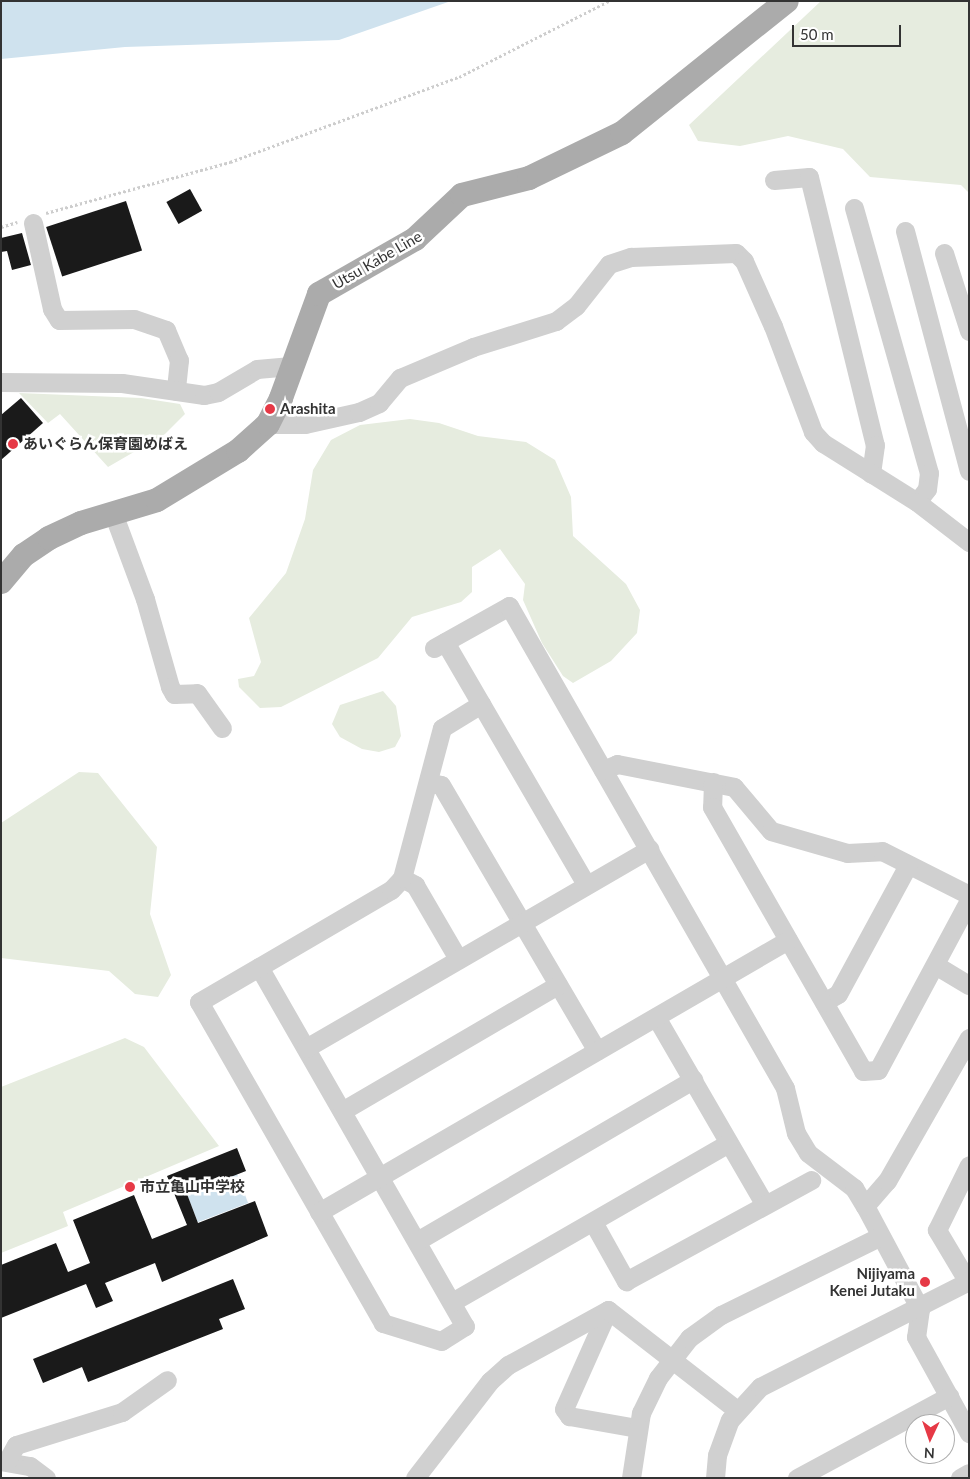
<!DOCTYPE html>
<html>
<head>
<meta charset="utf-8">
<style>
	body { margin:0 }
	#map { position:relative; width:970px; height:1479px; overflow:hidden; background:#fff; font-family:Lato,"Noto Sans JP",sans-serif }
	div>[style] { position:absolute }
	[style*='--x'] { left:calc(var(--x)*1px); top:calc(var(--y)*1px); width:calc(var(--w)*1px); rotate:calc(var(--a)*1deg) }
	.green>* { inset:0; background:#e6ecdf }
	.water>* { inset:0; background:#cfe2ee; transform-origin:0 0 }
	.building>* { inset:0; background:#1a1a1a; transform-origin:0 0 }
	.path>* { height:2.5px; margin-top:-1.25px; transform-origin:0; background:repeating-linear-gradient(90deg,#cdcdcd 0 2.5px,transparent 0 5px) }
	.minor>* { height:19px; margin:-9.5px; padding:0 9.5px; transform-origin:9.5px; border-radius:9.5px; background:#d0d0d0 }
	.major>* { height:24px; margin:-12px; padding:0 12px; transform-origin:12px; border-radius:12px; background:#ababab }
	.dots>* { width:14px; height:14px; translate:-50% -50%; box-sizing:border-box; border:2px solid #fff; border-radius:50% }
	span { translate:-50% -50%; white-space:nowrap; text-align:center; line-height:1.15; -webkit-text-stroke:5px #fff; paint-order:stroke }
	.street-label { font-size:15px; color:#333 }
	.poi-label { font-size:15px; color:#333; font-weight:700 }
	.left { translate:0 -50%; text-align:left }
	.right { translate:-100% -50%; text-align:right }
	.frame { position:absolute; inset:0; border:2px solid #333; pointer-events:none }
	.north { position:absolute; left:905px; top:1414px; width:50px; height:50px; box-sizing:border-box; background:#fff; border:1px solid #adadad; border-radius:50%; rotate:183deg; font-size:14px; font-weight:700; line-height:20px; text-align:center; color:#333 }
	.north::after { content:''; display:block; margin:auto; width:18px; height:22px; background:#e63946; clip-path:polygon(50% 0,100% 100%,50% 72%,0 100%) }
	.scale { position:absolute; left:792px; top:25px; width:109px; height:22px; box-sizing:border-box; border:2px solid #333; border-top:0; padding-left:6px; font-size:15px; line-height:18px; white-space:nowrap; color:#333; -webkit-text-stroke:4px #fff; paint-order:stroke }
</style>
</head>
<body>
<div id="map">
	<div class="green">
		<div style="clip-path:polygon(821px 1px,969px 1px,969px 193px,961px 185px,870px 177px,843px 149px,788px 136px,740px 146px,698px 141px,689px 125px)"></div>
		<div style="clip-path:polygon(19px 393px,141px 398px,180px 404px,185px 414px,165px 434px,108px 467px,60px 414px,48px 423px)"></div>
		<div style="clip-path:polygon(410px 419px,439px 423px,478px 436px,526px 442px,555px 460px,571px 497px,573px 536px,626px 584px,640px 610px,637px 633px,611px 661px,573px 683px,563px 676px,542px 643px,523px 600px,525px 584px,500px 549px,472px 567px,472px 592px,461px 602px,412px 617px,378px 658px,281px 707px,260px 708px,239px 687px,238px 679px,254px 676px,261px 662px,249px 618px,286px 573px,305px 519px,313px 470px,331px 440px,360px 425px)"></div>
		<div style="clip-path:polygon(383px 691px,396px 706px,401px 736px,395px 747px,379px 752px,362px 749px,340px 737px,332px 724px,340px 705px)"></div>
		<div style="clip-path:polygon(79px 772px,98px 773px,157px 847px,150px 914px,171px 975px,158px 997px,135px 994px,109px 971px,1px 958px,1px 823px)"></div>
		<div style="clip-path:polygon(125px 1038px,144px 1047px,219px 1146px,63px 1212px,68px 1226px,1px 1253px,1px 1087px)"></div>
	</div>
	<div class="water">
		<div style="clip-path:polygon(1px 1px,451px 1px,339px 40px,125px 47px,1px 59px)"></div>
		<div style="left:237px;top:1174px;width:31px;height:54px;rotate:69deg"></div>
	</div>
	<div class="building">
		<div style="left:190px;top:189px;width:25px;height:27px;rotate:61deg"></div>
		<div style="left:126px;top:201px;width:52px;height:84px;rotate:72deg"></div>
		<div style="clip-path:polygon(22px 233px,31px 265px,12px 270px,7px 251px,1px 252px,1px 238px)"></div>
		<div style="clip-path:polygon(21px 398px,43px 423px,1px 460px,1px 415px)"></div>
		<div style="clip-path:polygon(237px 1148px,246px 1171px,187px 1194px,198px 1223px,255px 1201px,268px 1236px,162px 1282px,155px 1263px,105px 1283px,113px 1301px,96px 1308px,86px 1284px,1px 1318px,1px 1265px,56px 1243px,68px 1272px,90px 1263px,73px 1220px,134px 1195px,152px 1239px,187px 1225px,167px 1176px)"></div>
		<div style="clip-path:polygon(233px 1279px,245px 1309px,219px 1319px,223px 1329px,88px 1382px,82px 1367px,43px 1383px,33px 1359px)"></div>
	</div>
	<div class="path">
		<div style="--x:46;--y:213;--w:191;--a:-15.5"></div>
		<div style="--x:230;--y:162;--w:244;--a:-20.4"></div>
		<div style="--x:459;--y:77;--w:168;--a:-26.9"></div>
		<div style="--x:1;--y:227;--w:17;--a:-17"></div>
	</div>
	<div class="minor">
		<div style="--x:774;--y:180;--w:35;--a:-5"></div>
		<div style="--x:809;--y:177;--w:276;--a:76.2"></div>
		<div style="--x:875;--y:445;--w:29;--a:98"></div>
		<div style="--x:854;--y:208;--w:275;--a:74.2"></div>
		<div style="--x:929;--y:473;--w:16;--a:97"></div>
		<div style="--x:927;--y:489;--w:16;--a:128"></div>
		<div style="--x:33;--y:223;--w:88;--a:77.5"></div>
		<div style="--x:52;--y:309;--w:13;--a:58"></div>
		<div style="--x:59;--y:320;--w:75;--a:-0.8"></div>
		<div style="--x:134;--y:319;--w:34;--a:19"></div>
		<div style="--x:166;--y:330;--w:33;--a:67"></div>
		<div style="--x:179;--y:360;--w:31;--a:96"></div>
		<div style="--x:905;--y:231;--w:248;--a:75.1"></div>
		<div style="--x:944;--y:253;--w:82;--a:72.2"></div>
		<div style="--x:1;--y:382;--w:121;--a:0.5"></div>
		<div style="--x:122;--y:383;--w:83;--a:8.3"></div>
		<div style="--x:204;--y:395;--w:14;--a:-12"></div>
		<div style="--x:218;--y:392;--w:45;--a:-30.5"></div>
		<div style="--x:257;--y:369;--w:34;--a:-5"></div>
		<div style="--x:268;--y:424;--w:37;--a:0"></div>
		<div style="--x:305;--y:424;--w:55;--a:-12.5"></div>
		<div style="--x:359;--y:412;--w:22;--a:-24"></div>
		<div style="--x:379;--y:403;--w:33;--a:-50"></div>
		<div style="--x:400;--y:378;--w:79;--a:-23"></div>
		<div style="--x:473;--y:347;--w:87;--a:-17.4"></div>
		<div style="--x:556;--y:321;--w:25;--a:-37"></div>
		<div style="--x:576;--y:306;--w:53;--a:-51.8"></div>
		<div style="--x:609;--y:264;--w:23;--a:-18"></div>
		<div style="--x:631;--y:257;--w:105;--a:-2.2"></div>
		<div style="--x:736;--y:253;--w:11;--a:45"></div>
		<div style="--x:744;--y:261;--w:71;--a:66"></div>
		<div style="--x:773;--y:326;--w:113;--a:69.3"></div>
		<div style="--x:813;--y:432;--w:15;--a:48"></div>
		<div style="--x:823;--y:443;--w:111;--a:32.1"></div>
		<div style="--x:917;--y:502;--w:66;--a:37.6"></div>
		<div style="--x:113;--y:513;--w:92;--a:69.6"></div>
		<div style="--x:145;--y:599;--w:91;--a:74.1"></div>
		<div style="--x:170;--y:687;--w:8;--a:60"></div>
		<div style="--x:174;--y:694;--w:23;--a:-2"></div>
		<div style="--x:197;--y:693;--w:43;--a:54.5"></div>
		<div style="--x:445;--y:642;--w:280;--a:59.8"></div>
		<div style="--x:434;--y:648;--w:86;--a:-29.2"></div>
		<div style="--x:509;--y:606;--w:555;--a:60.2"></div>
		<div style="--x:785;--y:1088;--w:46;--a:76.3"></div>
		<div style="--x:796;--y:1133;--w:23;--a:59"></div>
		<div style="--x:808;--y:1153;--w:58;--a:37.3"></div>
		<div style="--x:854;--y:1188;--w:21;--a:59"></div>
		<div style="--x:865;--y:1206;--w:117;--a:61.9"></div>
		<div style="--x:920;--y:1309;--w:28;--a:98"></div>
		<div style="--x:916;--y:1337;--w:110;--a:61.1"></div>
		<div style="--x:603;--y:770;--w:15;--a:-23"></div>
		<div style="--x:617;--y:764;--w:119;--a:11.1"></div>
		<div style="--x:734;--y:787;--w:57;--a:49.9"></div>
		<div style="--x:771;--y:831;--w:79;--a:16.1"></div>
		<div style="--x:847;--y:853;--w:35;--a:-3"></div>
		<div style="--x:882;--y:851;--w:97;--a:26.8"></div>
		<div style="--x:428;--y:782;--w:13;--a:13"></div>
		<div style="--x:441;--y:785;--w:308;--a:59.6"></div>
		<div style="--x:713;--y:782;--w:25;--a:92"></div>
		<div style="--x:712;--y:807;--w:304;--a:60.2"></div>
		<div style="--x:863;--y:1071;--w:15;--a:-4"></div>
		<div style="--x:878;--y:1070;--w:193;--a:-61.8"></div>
		<div style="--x:402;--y:878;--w:15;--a:28"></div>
		<div style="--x:415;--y:885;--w:86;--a:59.8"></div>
		<div style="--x:937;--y:966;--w:37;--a:31"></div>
		<div style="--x:259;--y:967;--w:414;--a:60.2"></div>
		<div style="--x:465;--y:1326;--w:28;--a:148"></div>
		<div style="--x:441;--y:1341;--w:61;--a:-162.8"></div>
		<div style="--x:383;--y:1323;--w:370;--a:-119.8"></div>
		<div style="--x:199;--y:1002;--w:222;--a:-30.3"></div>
		<div style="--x:391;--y:890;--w:16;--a:-47"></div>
		<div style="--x:402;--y:878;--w:155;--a:-75.1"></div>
		<div style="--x:442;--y:728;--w:46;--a:-31.6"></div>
		<div style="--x:824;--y:1002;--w:16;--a:-30"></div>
		<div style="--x:838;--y:994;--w:147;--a:-61.5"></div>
		<div style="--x:656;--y:1017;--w:217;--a:59.9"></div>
		<div style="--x:306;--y:1048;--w:397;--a:-30.1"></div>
		<div style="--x:342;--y:1111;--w:250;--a:-30.3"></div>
		<div style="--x:865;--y:1206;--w:33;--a:-49"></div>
		<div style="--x:887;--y:1181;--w:165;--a:-60.2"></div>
		<div style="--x:319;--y:1212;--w:542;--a:-30.11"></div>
		<div style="--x:593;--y:1222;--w:68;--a:60.8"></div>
		<div style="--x:626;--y:1281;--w:211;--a:-28.6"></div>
		<div style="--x:417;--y:1241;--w:320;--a:-30.3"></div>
		<div style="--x:968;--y:1282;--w:61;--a:-120.8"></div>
		<div style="--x:937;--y:1230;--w:72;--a:-63.8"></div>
		<div style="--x:452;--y:1302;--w:319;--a:-29.9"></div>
		<div style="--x:608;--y:1310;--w:108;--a:114"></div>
		<div style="--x:564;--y:1409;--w:9;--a:54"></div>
		<div style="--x:569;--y:1416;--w:69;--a:10"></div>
		<div style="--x:1;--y:1461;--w:29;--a:10"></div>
		<div style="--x:30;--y:1466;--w:20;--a:37"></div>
		<div style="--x:7;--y:1461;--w:18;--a:-61"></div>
		<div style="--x:16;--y:1445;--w:111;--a:-17.3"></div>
		<div style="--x:122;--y:1412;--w:55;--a:-35.4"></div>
		<div style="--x:415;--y:1478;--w:123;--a:-52.3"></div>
		<div style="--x:490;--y:1381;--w:24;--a:-42"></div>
		<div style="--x:508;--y:1365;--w:114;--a:-28.8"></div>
		<div style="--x:608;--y:1310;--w:163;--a:37.8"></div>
		<div style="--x:631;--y:1478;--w:66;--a:-81.3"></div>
		<div style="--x:641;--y:1413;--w:39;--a:-64"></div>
		<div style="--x:658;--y:1378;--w:51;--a:-52.2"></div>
		<div style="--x:689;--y:1338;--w:39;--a:-36"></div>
		<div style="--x:721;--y:1315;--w:178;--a:-26.3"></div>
		<div style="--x:715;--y:1478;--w:23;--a:-85"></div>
		<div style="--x:717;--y:1455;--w:37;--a:-70"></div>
		<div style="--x:730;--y:1420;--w:45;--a:-47.7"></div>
		<div style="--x:760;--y:1387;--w:234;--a:-26.9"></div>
		<div style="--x:797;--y:1478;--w:173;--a:-28.3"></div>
		<div style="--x:960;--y:1478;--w:10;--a:-29"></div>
	</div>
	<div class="major">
		<div style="--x:1;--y:582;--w:35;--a:-50"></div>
		<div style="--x:24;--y:555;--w:30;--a:-34"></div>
		<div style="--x:49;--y:538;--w:35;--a:-25"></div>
		<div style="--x:81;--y:523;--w:79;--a:-16.8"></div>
		<div style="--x:157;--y:500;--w:95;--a:-31.2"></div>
		<div style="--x:238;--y:451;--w:40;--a:-42"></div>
		<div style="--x:268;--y:424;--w:29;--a:-63"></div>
		<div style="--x:281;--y:398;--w:111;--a:-69.9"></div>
		<div style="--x:319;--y:294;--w:111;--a:-29.8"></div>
		<div style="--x:415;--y:239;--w:64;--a:-43.1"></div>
		<div style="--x:462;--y:195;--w:69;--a:-14.2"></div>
		<div style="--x:529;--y:178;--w:103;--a:-25.8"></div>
		<div style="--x:622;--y:133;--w:211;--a:-38.7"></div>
	</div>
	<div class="dots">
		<div style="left:270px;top:409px;background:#e63946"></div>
		<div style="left:13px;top:444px;background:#e63946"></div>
		<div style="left:130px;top:1187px;background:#e63946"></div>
		<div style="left:925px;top:1282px;background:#e63946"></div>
	</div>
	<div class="street-label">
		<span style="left:377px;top:260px;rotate:-30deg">Utsu Kabe Line</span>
	</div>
	<div class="poi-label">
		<span class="left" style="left:280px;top:409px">Arashita</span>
		<span class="left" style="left:23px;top:444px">あいぐらん保育園めばえ</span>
		<span class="left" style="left:140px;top:1187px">市立亀山中学校</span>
		<span class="right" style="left:915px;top:1282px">Nijiyama<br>Kenei Jutaku</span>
	</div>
	<div class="frame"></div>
	<div class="north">N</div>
	<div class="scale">50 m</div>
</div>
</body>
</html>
